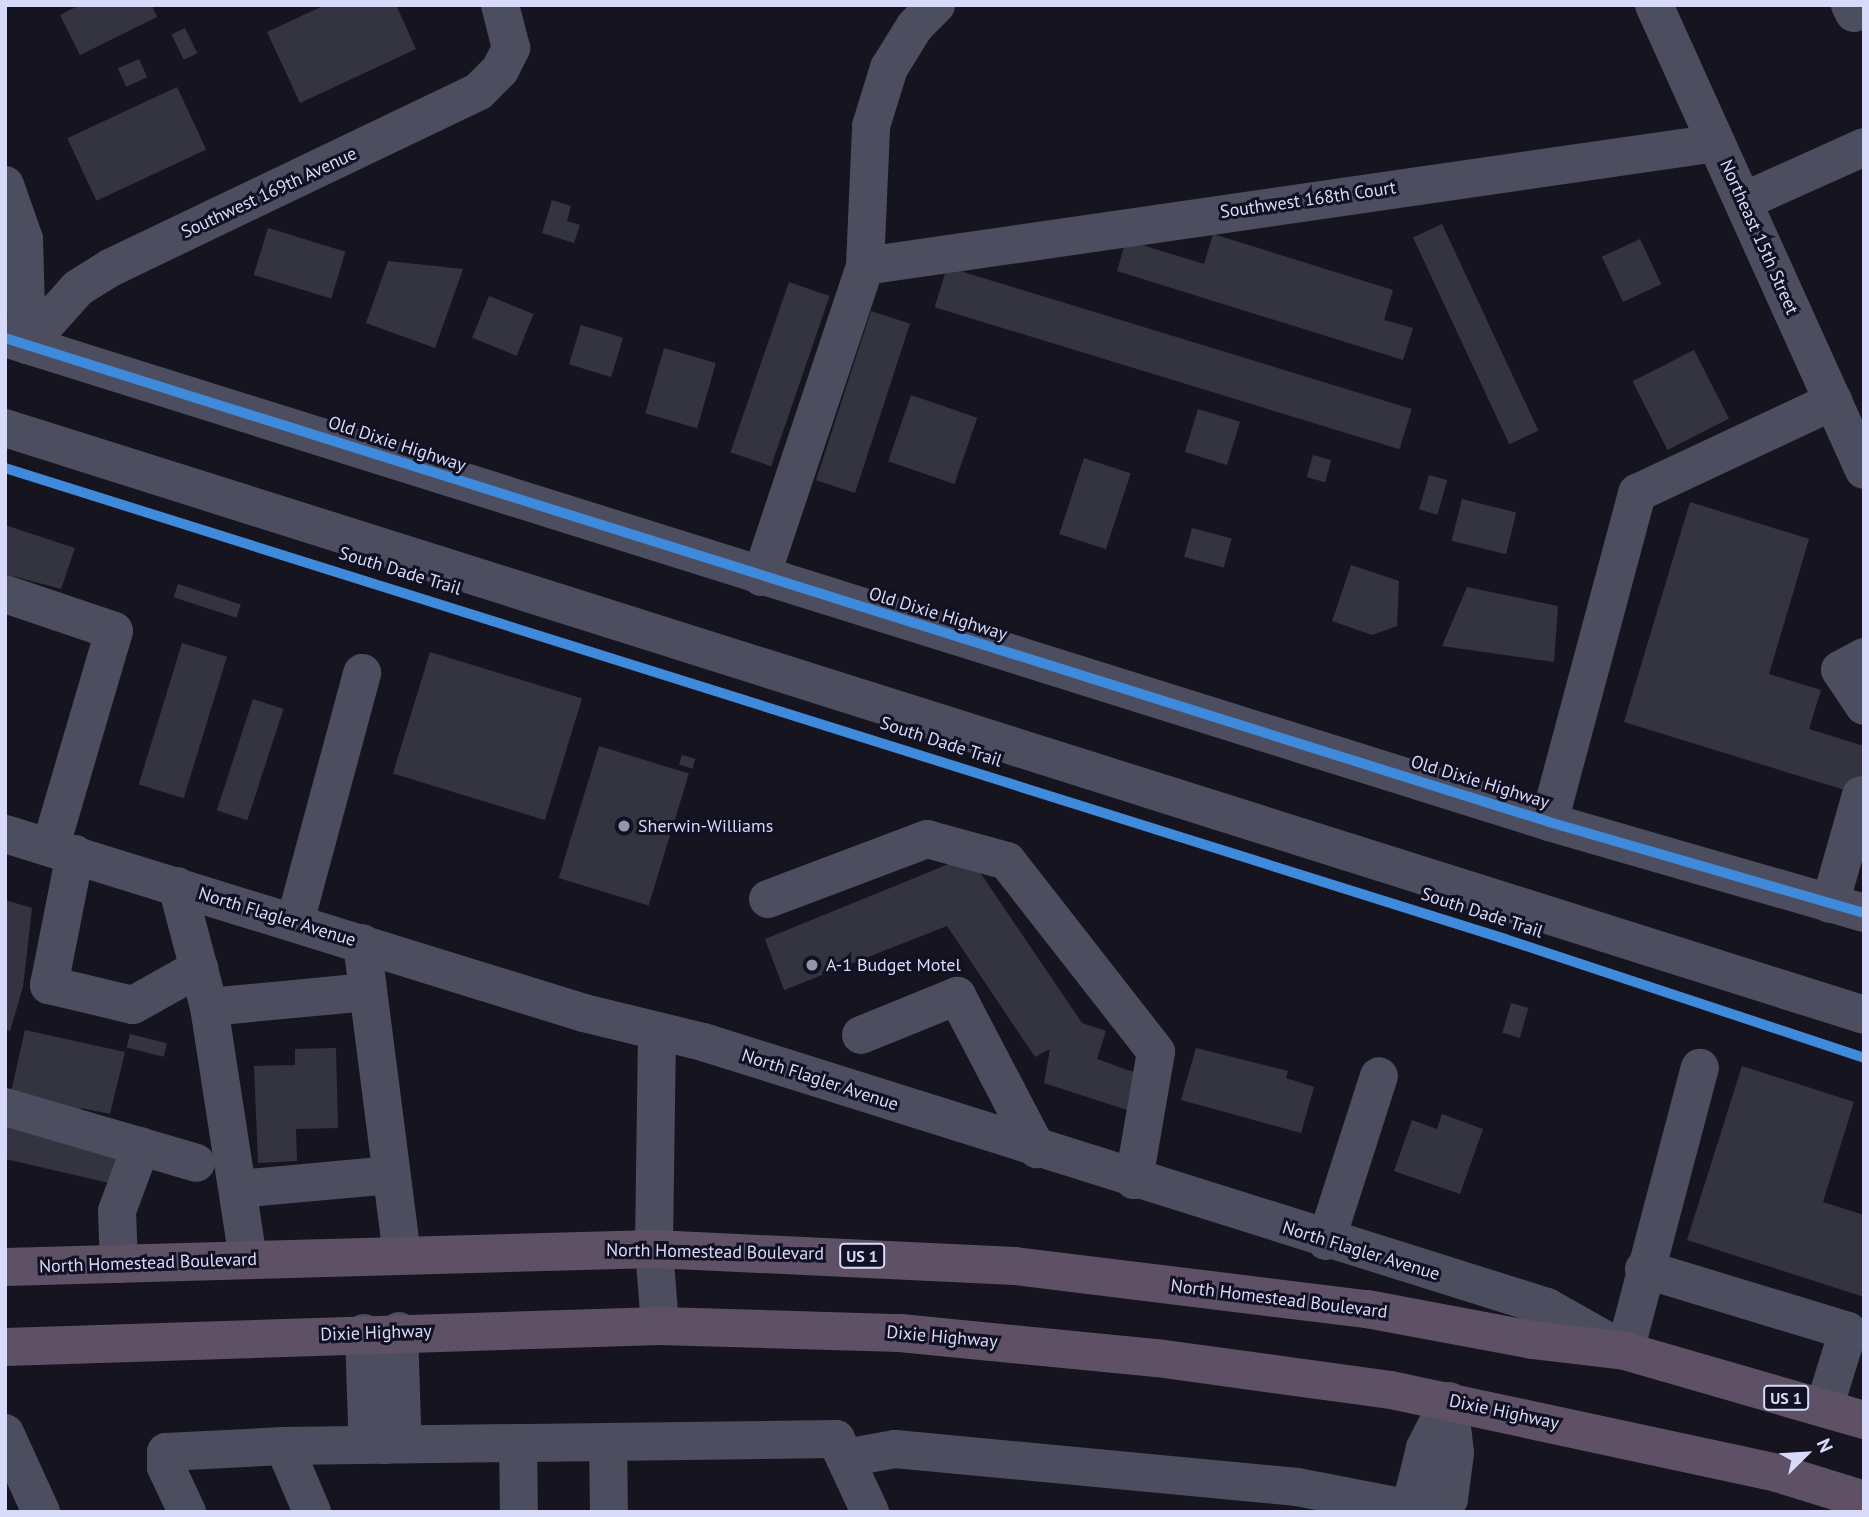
<!DOCTYPE html>
<html>
<head>
<meta charset="utf-8">
<style>
	body { margin:0 }
	#map { position:relative; width:1869px; height:1517px; overflow:hidden; background:#16151f; font-family:"PT Sans",sans-serif }
	div>[style] { position:absolute }
	[style*='--x'] { left:calc(var(--x)*1px); top:calc(var(--y)*1px); width:calc(var(--w)*1px); rotate:calc(var(--a)*1deg) }
	.building>* { inset:0; background:#343441; transform-origin:0 0 }
	.minor>* { height:38px; margin:-19px; padding:0 19px; transform-origin:19px; border-radius:19px; background:#4c4e5f }
	.highway>* { height:38px; margin:-19px; padding:0 19px; transform-origin:19px; border-radius:19px; background:#5e5165 }
	.cycleway>* { height:10px; margin:-5px; padding:0 5px; transform-origin:5px; border-radius:5px; background:#408adc }
	.dots>* { width:19px; height:19px; translate:-50% -50%; box-sizing:border-box; border:4px solid #121123; border-radius:50% }
	span { translate:-50% -50%; white-space:nowrap; text-align:center; line-height:1.15; -webkit-text-stroke:6px #121123; paint-order:stroke }
	.shield-label span { padding:2px 5px; background:#121123; border:2px solid; border-radius:5px; -webkit-text-stroke-width:0 }
	.shield-label { font-size:16px; color:#d8dafa; font-weight:700 }
	.street-label { font-size:18px; color:#d8dafa }
	.poi-label { font-size:18px; color:#d8dafa }
	.left { translate:0 -50%; text-align:left }
	.frame { position:absolute; inset:0; border:7px solid #d8dafa; pointer-events:none }
	.north { position:absolute; left:1771px; top:1419px; width:70px; height:70px; -webkit-text-stroke:5px #121123; paint-order:stroke; rotate:66deg; font-size:19px; font-weight:700; line-height:28px; text-align:center; color:#d8dafa }
	.north::after { content:''; display:block; margin:auto; width:24px; height:32px; background:#d8dafa; clip-path:polygon(50% 0,100% 100%,50% 72%,0 100%) }
</style>
</head>
<body>
<div id="map">
	<div class="building">
		<div style="clip-path:polygon(80px 5px,152px 5px,157px 17px,80px 55px,60px 15px)"></div>
		<div style="clip-path:polygon(325px 5px,396px 5px,416px 49px,300px 103px,267px 32px)"></div>
		<div style="left:185px;top:28px;width:28px;height:15px;rotate:64deg"></div>
		<div style="left:139px;top:59px;width:20px;height:23px;rotate:66deg"></div>
		<div style="left:177px;top:87px;width:69px;height:121px;rotate:65deg"></div>
		<div style="clip-path:polygon(552px 200px,571px 206px,567px 221px,580px 225px,574px 243px,542px 233px)"></div>
		<div style="left:1442px;top:224px;width:228px;height:32px;rotate:65deg"></div>
		<div style="left:268px;top:228px;width:81px;height:49px;rotate:17deg"></div>
		<div style="clip-path:polygon(1213px 234px,1393px 290px,1384px 320px,1413px 328px,1403px 360px,1117px 271px,1126px 240px,1204px 264px)"></div>
		<div style="left:1640px;top:239px;width:50px;height:42px;rotate:65deg"></div>
		<div style="clip-path:polygon(388px 261px,463px 269px,435px 348px,366px 323px)"></div>
		<div style="left:947px;top:267px;width:486px;height:42px;rotate:17deg"></div>
		<div style="left:789px;top:282px;width:43px;height:180px;rotate:19deg"></div>
		<div style="left:489px;top:296px;width:48px;height:45px;rotate:22deg"></div>
		<div style="left:871px;top:311px;width:41px;height:178px;rotate:18deg"></div>
		<div style="left:581px;top:325px;width:44px;height:41px;rotate:17deg"></div>
		<div style="left:664px;top:348px;width:54px;height:68px;rotate:16deg"></div>
		<div style="left:1694px;top:350px;width:77px;height:69px;rotate:63deg"></div>
		<div style="left:911px;top:395px;width:70px;height:70px;rotate:19deg"></div>
		<div style="left:1198px;top:409px;width:44px;height:45px;rotate:17deg"></div>
		<div style="left:1313px;top:455px;width:19px;height:23px;rotate:16deg"></div>
		<div style="left:1084px;top:458px;width:49px;height:80px;rotate:18deg"></div>
		<div style="left:1429px;top:475px;width:19px;height:36px;rotate:16deg"></div>
		<div style="left:1462px;top:499px;width:56px;height:43px;rotate:14deg"></div>
		<div style="clip-path:polygon(1690px 502px,1809px 539px,1769px 674px,1821px 690px,1809px 729px,1864px 746px,1864px 796px,1624px 722px)"></div>
		<div style="clip-path:polygon(5px 525px,75px 548px,61px 589px,5px 574px)"></div>
		<div style="left:1192px;top:528px;width:41px;height:30px;rotate:15deg"></div>
		<div style="clip-path:polygon(1351px 565px,1399px 581px,1397px 626px,1372px 635px,1332px 621px)"></div>
		<div style="left:178px;top:584px;width:66px;height:14px;rotate:18deg"></div>
		<div style="clip-path:polygon(1467px 587px,1558px 606px,1554px 662px,1442px 646px)"></div>
		<div style="left:182px;top:643px;width:47px;height:148px;rotate:17deg"></div>
		<div style="left:430px;top:652px;width:159px;height:127px;rotate:17deg"></div>
		<div style="left:253px;top:699px;width:32px;height:117px;rotate:18deg"></div>
		<div style="left:599px;top:746px;width:94px;height:138px;rotate:17deg"></div>
		<div style="left:682px;top:755px;width:14px;height:10px;rotate:17deg"></div>
		<div style="clip-path:polygon(961px 859px,975px 865px,1082px 1023px,1106px 1031px,1097px 1059px,1142px 1075px,1127px 1110px,1044px 1083px,1050px 1049px,1035px 1057px,947px 926px,784px 990px,765px 939px)"></div>
		<div style="clip-path:polygon(5px 900px,32px 908px,23px 987px,10px 1031px,5px 1030px)"></div>
		<div style="left:1511px;top:1003px;width:18px;height:31px;rotate:16deg"></div>
		<div style="clip-path:polygon(25px 1030px,125px 1052px,110px 1114px,81px 1108px,80px 1116px,11px 1092px)"></div>
		<div style="left:130px;top:1034px;width:38px;height:14px;rotate:14deg"></div>
		<div style="clip-path:polygon(336px 1048px,338px 1128px,296px 1129px,297px 1161px,258px 1163px,254px 1066px,295px 1065px,295px 1049px)"></div>
		<div style="clip-path:polygon(1196px 1048px,1288px 1071px,1286px 1078px,1314px 1087px,1301px 1133px,1181px 1100px)"></div>
		<div style="clip-path:polygon(1742px 1066px,1854px 1102px,1823px 1202px,1864px 1215px,1864px 1297px,1687px 1240px)"></div>
		<div style="clip-path:polygon(1442px 1114px,1483px 1129px,1460px 1194px,1394px 1171px,1412px 1120px,1437px 1129px)"></div>
		<div style="left:5px;top:1125px;width:129px;height:33px;rotate:13deg"></div>
	</div>
	<div class="minor">
		<div style="--x:1654;--y:5;--w:510;--a:65.7"></div>
		<div style="--x:1850;--y:5;--w:9;--a:63"></div>
		<div style="--x:5;--y:185;--w:57;--a:70.6"></div>
		<div style="--x:24;--y:239;--w:106;--a:88.4"></div>
		<div style="--x:1744;--y:201;--w:132;--a:-24.2"></div>
		<div style="--x:865;--y:266;--w:860;--a:-8.22"></div>
		<div style="--x:5;--y:338;--w:1618;--a:17.4"></div>
		<div style="--x:1549;--y:822;--w:328;--a:16.1"></div>
		<div style="--x:27;--y:345;--w:76;--a:-48.2"></div>
		<div style="--x:78;--y:288;--w:38;--a:-32"></div>
		<div style="--x:110;--y:268;--w:409;--a:-25.6"></div>
		<div style="--x:479;--y:91;--w:30;--a:-45"></div>
		<div style="--x:500;--y:70;--w:25;--a:-63"></div>
		<div style="--x:511;--y:48;--w:44;--a:-104.3"></div>
		<div style="--x:5;--y:428;--w:1949;--a:17.52"></div>
		<div style="--x:761;--y:577;--w:328;--a:-71.5"></div>
		<div style="--x:865;--y:266;--w:140;--a:-87.5"></div>
		<div style="--x:871;--y:126;--w:61;--a:-72.8"></div>
		<div style="--x:889;--y:68;--w:49;--a:-58.2"></div>
		<div style="--x:915;--y:26;--w:30;--a:-45"></div>
		<div style="--x:5;--y:594;--w:115;--a:18.7"></div>
		<div style="--x:114;--y:631;--w:226;--a:106.4"></div>
		<div style="--x:1864;--y:657;--w:27;--a:152"></div>
		<div style="--x:1840;--y:670;--w:43;--a:56.3"></div>
		<div style="--x:1549;--y:822;--w:341;--a:-75"></div>
		<div style="--x:1637;--y:493;--w:217;--a:-25.1"></div>
		<div style="--x:5;--y:834;--w:606;--a:17.18"></div>
		<div style="--x:584;--y:1013;--w:122;--a:13.7"></div>
		<div style="--x:703;--y:1042;--w:885;--a:17.43"></div>
		<div style="--x:1547;--y:1307;--w:90;--a:29.4"></div>
		<div style="--x:1625;--y:1351;--w:293;--a:-75.2"></div>
		<div style="--x:75;--y:854;--w:134;--a:101.2"></div>
		<div style="--x:49;--y:985;--w:86;--a:13.4"></div>
		<div style="--x:133;--y:1005;--w:76;--a:-29.3"></div>
		<div style="--x:177;--y:886;--w:125;--a:75.2"></div>
		<div style="--x:209;--y:1007;--w:159;--a:-5.4"></div>
		<div style="--x:768;--y:899;--w:170;--a:-20.7"></div>
		<div style="--x:927;--y:839;--w:83;--a:15.4"></div>
		<div style="--x:1007;--y:861;--w:242;--a:52"></div>
		<div style="--x:1156;--y:1052;--w:130;--a:99.8"></div>
		<div style="--x:1830;--y:904;--w:113;--a:-74.1"></div>
		<div style="--x:295;--y:922;--w:258;--a:-74.9"></div>
		<div style="--x:362;--y:943;--w:314;--a:82.7"></div>
		<div style="--x:209;--y:1007;--w:256;--a:81.2"></div>
		<div style="--x:657;--y:1031;--w:218;--a:90.8"></div>
		<div style="--x:654;--y:1249;--w:77;--a:85.5"></div>
		<div style="--x:861;--y:1035;--w:104;--a:-22.1"></div>
		<div style="--x:957;--y:996;--w:173;--a:62.4"></div>
		<div style="--x:5;--y:1107;--w:199;--a:16.3"></div>
		<div style="--x:238;--y:1189;--w:154;--a:-5.2"></div>
		<div style="--x:1326;--y:1241;--w:173;--a:-72.2"></div>
		<div style="--x:119;--y:1264;--w:53;--a:-92.2"></div>
		<div style="--x:117;--y:1211;--w:69;--a:-69.7"></div>
		<div style="--x:1644;--y:1269;--w:213;--a:16.9"></div>
		<div style="--x:1848;--y:1331;--w:81;--a:107.3"></div>
		<div style="--x:364;--y:1333;--w:92;--a:88.1"></div>
		<div style="--x:367;--y:1425;--w:27;--a:48"></div>
		<div style="--x:385;--y:1445;--w:26;--a:-50"></div>
		<div style="--x:402;--y:1425;--w:94;--a:-91.8"></div>
		<div style="--x:5;--y:1433;--w:87;--a:65.5"></div>
		<div style="--x:608;--y:1442;--w:70;--a:89.2"></div>
		<div style="--x:518;--y:1443;--w:69;--a:89.2"></div>
		<div style="--x:284;--y:1446;--w:552;--a:-0.73"></div>
		<div style="--x:836;--y:1439;--w:81;--a:65"></div>
		<div style="--x:845;--y:1458;--w:51;--a:-10.2"></div>
		<div style="--x:895;--y:1449;--w:404;--a:5.4"></div>
		<div style="--x:1297;--y:1487;--w:132;--a:10.9"></div>
		<div style="--x:1427;--y:1509;--w:24;--a:-24"></div>
		<div style="--x:1449;--y:1499;--w:46;--a:-82.6"></div>
		<div style="--x:1455;--y:1453;--w:52;--a:-96.6"></div>
		<div style="--x:1449;--y:1401;--w:53;--a:117.1"></div>
		<div style="--x:1425;--y:1448;--w:42;--a:103.7"></div>
		<div style="--x:1415;--y:1489;--w:23;--a:59"></div>
		<div style="--x:1427;--y:1509;--w:14;--a:12"></div>
		<div style="--x:187;--y:1512;--w:50;--a:-115"></div>
		<div style="--x:166;--y:1467;--w:15;--a:-90"></div>
		<div style="--x:166;--y:1452;--w:118;--a:-2.9"></div>
		<div style="--x:284;--y:1446;--w:72;--a:67"></div>
	</div>
	<div class="highway">
		<div style="--x:5;--y:1267;--w:649;--a:-1.59"></div>
		<div style="--x:654;--y:1249;--w:361;--a:2.7"></div>
		<div style="--x:1015;--y:1266;--w:355;--a:7"></div>
		<div style="--x:1367;--y:1309;--w:168;--a:10.6"></div>
		<div style="--x:1532;--y:1340;--w:94;--a:6.7"></div>
		<div style="--x:1625;--y:1351;--w:249;--a:16.1"></div>
		<div style="--x:5;--y:1347;--w:655;--a:-1.84"></div>
		<div style="--x:660;--y:1326;--w:240;--a:1.7"></div>
		<div style="--x:900;--y:1333;--w:258;--a:5.6"></div>
		<div style="--x:1157;--y:1358;--w:236;--a:7.8"></div>
		<div style="--x:1391;--y:1390;--w:395;--a:12.1"></div>
		<div style="--x:1777;--y:1473;--w:91;--a:17.2"></div>
	</div>
	<div class="cycleway">
		<div style="--x:5;--y:338;--w:1618;--a:17.4"></div>
		<div style="--x:1549;--y:822;--w:328;--a:16.1"></div>
		<div style="--x:5;--y:468;--w:1572;--a:17.43"></div>
		<div style="--x:1505;--y:939;--w:378;--a:18.3"></div>
	</div>
	<div class="dots">
		<div style="left:624px;top:826px;background:#9495ad"></div>
		<div style="left:812px;top:965px;background:#9495ad"></div>
	</div>
	<div class="shield-label">
		<span style="left:862px;top:1256px">US 1</span>
		<span style="left:1786px;top:1398px">US 1</span>
	</div>
	<div class="street-label">
		<span style="left:269px;top:193px;rotate:-25deg">Southwest 169th Avenue</span>
		<span style="left:1308px;top:200px;rotate:-8deg">Southwest 168th Court</span>
		<span style="left:1759px;top:237px;rotate:66deg">Northeast 15th Street</span>
		<span style="left:397px;top:444px;rotate:18deg">Old Dixie Highway</span>
		<span style="left:400px;top:571px;rotate:17deg">South Dade Trail</span>
		<span style="left:938px;top:614px;rotate:17deg">Old Dixie Highway</span>
		<span style="left:941px;top:742px;rotate:18deg">South Dade Trail</span>
		<span style="left:1480px;top:782px;rotate:17deg">Old Dixie Highway</span>
		<span style="left:1482px;top:913px;rotate:18deg">South Dade Trail</span>
		<span style="left:277px;top:917px;rotate:17deg">North Flagler Avenue</span>
		<span style="left:820px;top:1080px;rotate:18deg">North Flagler Avenue</span>
		<span style="left:1361px;top:1251px;rotate:17deg">North Flagler Avenue</span>
		<span style="left:715px;top:1252px;rotate:1deg">North Homestead Boulevard</span>
		<span style="left:148px;top:1263px;rotate:-2deg">North Homestead Boulevard</span>
		<span style="left:1279px;top:1299px;rotate:7deg">North Homestead Boulevard</span>
		<span style="left:376px;top:1333px;rotate:-2deg">Dixie Highway</span>
		<span style="left:942px;top:1337px;rotate:5deg">Dixie Highway</span>
		<span style="left:1504px;top:1412px;rotate:12deg">Dixie Highway</span>
	</div>
	<div class="poi-label">
		<span class="left" style="left:638px;top:826px">Sherwin-Williams</span>
		<span class="left" style="left:826px;top:965px">A-1 Budget Motel</span>
	</div>
	<div class="frame"></div>
	<div class="north">N</div>
</div>
</body>
</html>
